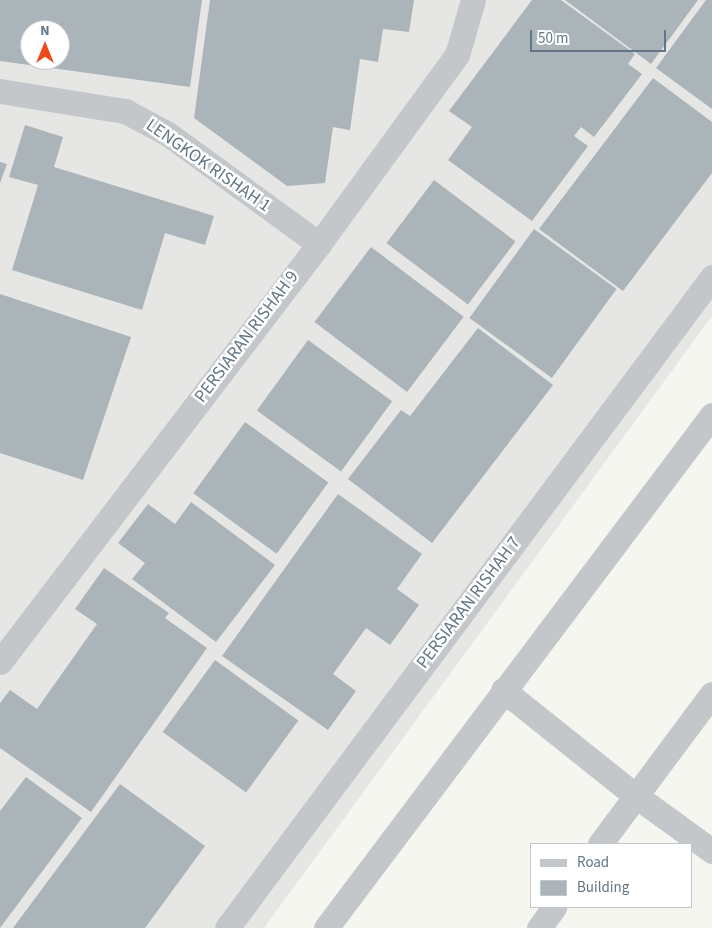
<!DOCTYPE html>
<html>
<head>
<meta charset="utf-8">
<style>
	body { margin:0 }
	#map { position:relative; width:712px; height:928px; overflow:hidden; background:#f6f6f1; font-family:"Source Sans 3",sans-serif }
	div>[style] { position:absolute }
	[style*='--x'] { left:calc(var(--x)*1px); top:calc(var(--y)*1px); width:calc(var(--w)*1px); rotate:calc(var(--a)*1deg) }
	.built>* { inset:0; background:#e6e7e5 }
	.building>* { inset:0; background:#abb4b9; transform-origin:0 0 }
	.minor>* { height:25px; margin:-12.5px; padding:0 12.5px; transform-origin:12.5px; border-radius:12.5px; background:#c3c7ca }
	span { translate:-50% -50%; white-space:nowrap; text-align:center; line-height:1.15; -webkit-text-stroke:5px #fff; paint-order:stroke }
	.street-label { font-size:18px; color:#627685 }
	.legend { position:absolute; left:530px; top:843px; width:162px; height:65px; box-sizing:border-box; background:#fff; border:1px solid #c0c8ce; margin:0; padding:6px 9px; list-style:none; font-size:15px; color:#627685 }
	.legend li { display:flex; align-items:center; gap:10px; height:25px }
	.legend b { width:25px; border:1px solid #c0c8ce }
	.north { position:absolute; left:20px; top:20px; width:50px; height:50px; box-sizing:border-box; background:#fff; border:1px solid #c0c8ce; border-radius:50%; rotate:0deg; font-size:14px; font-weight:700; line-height:20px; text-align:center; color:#627685 }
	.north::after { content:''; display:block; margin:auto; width:18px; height:22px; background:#ef4918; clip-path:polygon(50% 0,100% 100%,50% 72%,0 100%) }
	.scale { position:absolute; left:530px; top:30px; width:136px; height:22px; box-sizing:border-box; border:2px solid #627685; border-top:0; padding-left:6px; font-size:15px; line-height:18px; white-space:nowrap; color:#627685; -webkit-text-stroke:4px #fff; paint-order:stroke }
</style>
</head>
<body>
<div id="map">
	<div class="built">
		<div style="clip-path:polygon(evenodd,0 0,712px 0,712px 316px,264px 928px,0 928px,0 0,30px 30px,60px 30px,60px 60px,30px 60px,30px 30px)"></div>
	</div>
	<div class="building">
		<div style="clip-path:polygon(evenodd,0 0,202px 0,190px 87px,0 61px,0 0,30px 30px,60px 30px,60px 60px,30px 60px,30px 30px)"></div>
		<div style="clip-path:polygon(210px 0,414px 0,409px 32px,383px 29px,378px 62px,360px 59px,350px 130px,333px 127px,325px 183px,287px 186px,194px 118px)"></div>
		<div style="clip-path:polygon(532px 0,561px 0,635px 54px,628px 64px,642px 74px,594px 137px,581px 127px,574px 136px,588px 146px,532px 221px,448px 160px,472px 127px,449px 111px)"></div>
		<div style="clip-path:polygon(565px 0,698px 0,651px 64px)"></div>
		<div style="clip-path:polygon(706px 0,712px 0,712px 109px,656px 68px)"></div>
		<div style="clip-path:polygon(653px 78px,712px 122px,712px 173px,623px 291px,539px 229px)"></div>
		<div style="clip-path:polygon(25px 125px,63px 137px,54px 167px,214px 216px,205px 245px,165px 233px,142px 310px,12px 270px,38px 185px,9px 177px)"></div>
		<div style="clip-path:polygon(0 162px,7px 164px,0 183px)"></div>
		<div style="left:434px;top:180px;width:102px;height:79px;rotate:37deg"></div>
		<div style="left:534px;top:229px;width:102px;height:110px;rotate:36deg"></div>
		<div style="left:371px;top:247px;width:116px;height:94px;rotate:37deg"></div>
		<div style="clip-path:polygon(0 294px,131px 337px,83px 480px,0 453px)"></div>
		<div style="clip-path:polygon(478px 328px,553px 385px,432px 543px,348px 479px,401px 410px,410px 416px)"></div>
		<div style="left:308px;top:340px;width:104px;height:87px;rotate:36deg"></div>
		<div style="left:245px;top:422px;width:103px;height:88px;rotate:36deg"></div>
		<div style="clip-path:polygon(338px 494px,422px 554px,397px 589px,419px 605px,390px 645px,366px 628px,333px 674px,356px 691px,328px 730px,222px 656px)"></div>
		<div style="clip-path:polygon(191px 502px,275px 565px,216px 642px,132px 579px,145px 563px,118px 543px,148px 504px,175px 524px)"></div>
		<div style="clip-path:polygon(104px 568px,169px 613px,165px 618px,207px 648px,91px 812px,0 748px,0 703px,10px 690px,37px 709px,97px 624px,75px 609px)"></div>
		<div style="left:215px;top:660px;width:103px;height:89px;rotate:36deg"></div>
		<div style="clip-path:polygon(26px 777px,82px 818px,0 928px,0 811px)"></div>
		<div style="clip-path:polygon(120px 784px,205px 846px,145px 928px,13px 928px)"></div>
	</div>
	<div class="minor">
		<div style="--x:0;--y:91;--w:127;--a:9.1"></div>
		<div style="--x:125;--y:111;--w:49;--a:28.1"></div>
		<div style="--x:168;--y:134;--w:187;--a:36.1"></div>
		<div style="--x:0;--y:662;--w:526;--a:-52.65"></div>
		<div style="--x:319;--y:244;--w:234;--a:-53.9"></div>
		<div style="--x:457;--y:55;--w:57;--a:-73.8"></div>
		<div style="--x:503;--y:690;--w:170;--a:38.6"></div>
		<div style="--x:636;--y:796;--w:94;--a:35.9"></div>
		<div style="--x:600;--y:844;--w:187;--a:-53.3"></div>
		<div style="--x:227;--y:928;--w:812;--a:-53.31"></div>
		<div style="--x:326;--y:928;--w:642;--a:-53.04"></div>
		<div style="--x:539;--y:928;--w:26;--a:-54"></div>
	</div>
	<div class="street-label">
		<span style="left:208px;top:166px;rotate:35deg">LENGKOK RISHAH 1</span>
		<span style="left:247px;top:337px;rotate:-53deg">PERSIARAN RISHAH 9</span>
		<span style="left:469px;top:603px;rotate:-53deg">PERSIARAN RISHAH 7</span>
	</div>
	<ul class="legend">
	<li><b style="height:6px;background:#c3c7ca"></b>Road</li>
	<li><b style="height:14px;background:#abb4b9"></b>Building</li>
	</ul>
	<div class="north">N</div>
	<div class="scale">50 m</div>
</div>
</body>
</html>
